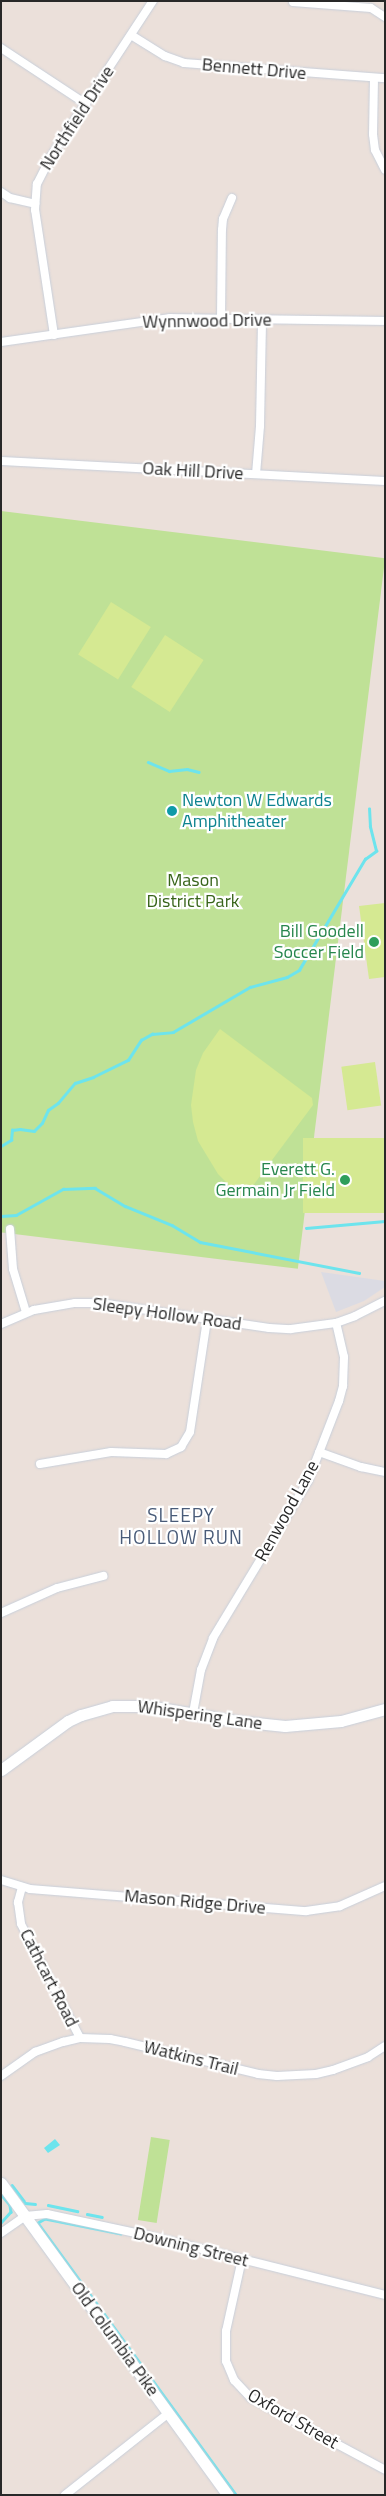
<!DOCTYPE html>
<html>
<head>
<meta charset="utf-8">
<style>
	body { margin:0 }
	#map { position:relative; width:386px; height:2496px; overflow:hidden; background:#ebe0da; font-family:"Titillium Web",sans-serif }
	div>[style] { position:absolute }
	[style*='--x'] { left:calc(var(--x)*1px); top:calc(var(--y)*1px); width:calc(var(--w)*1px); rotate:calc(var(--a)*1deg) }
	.industrial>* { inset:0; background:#dbdbe3 }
	.green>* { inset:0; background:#bfe196; transform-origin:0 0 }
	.pitch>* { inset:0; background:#d5e992; transform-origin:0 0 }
	.water>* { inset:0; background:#6de4ed }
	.stream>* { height:2.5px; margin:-1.25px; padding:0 1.25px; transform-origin:1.25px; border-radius:1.25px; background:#6de4ed }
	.roads { filter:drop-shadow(0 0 1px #c8cfda) drop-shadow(0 0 1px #c8cfda) }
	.street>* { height:8px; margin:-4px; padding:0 4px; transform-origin:4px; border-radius:4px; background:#fff }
	.secondary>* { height:11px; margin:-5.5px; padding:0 5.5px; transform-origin:5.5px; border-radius:5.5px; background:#fff }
	.dots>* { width:14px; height:14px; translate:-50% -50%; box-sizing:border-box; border:2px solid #fff; border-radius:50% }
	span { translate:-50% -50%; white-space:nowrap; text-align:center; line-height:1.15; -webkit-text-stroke:4.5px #fff; paint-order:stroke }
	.street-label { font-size:18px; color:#282828 }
	.culture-label { font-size:18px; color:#0d838f }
	.left { translate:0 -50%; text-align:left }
	.park-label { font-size:18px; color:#38641a }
	.leisure-label { font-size:18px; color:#27864d }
	.right { translate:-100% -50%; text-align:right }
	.neighbourhood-label { font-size:19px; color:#495b78; letter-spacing:1px }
	.frame { position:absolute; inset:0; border:2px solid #282828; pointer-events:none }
</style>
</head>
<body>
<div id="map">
	<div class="industrial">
		<div style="clip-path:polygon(321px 1272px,385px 1281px,385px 1287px,364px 1301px,336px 1312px)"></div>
	</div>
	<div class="green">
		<div style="left:1px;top:511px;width:387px;height:716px;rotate:7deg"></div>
		<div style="left:151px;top:2137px;width:19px;height:84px;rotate:9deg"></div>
	</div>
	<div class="pitch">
		<div style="left:111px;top:602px;width:47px;height:62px;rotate:32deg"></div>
		<div style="left:165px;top:635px;width:46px;height:62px;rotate:33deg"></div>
		<div style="clip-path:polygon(385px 903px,385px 977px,369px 979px,359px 906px)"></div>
		<div style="clip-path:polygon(220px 1029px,312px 1098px,313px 1105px,243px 1199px,218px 1174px,198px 1141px,193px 1122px,191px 1105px,196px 1070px,203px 1053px)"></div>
		<div style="left:375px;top:1062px;width:44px;height:34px;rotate:82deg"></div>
		<div style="left:385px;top:1138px;width:75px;height:82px;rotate:90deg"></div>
	</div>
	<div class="water">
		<div style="clip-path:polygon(55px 2139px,60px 2145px,48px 2153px,44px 2148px)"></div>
	</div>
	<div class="stream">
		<div style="--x:148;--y:762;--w:23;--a:23"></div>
		<div style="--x:169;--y:771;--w:18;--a:-6"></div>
		<div style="--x:187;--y:769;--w:12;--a:14"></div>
		<div style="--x:1;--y:1146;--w:12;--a:-31"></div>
		<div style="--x:11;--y:1140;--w:10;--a:-84"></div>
		<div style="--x:12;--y:1130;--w:8;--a:-7"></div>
		<div style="--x:20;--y:1129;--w:14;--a:8"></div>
		<div style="--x:34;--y:1131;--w:11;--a:-45"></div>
		<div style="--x:42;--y:1123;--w:14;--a:-65"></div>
		<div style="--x:48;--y:1110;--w:12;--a:-35"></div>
		<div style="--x:58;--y:1103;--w:26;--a:-50"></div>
		<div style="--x:75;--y:1083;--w:19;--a:-18"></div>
		<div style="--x:93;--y:1077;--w:39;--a:-26"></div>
		<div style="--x:128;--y:1060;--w:24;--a:-57"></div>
		<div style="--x:141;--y:1040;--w:13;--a:-29"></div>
		<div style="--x:152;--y:1034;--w:21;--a:-5"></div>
		<div style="--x:173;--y:1032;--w:89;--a:-30.3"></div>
		<div style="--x:250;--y:987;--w:38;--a:-15"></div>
		<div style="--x:287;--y:977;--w:14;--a:-30"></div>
		<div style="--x:299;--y:970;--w:129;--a:-59.3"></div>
		<div style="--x:365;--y:859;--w:14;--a:-36"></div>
		<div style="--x:376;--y:851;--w:25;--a:-104"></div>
		<div style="--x:370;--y:827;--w:18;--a:-93"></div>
		<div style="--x:1;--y:1216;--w:15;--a:-4"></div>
		<div style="--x:16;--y:1215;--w:54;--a:-29"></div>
		<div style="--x:63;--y:1189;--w:32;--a:-2"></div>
		<div style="--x:95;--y:1188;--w:35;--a:31"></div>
		<div style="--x:125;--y:1206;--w:51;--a:22"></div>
		<div style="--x:172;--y:1225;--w:33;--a:31"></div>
		<div style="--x:200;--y:1242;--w:162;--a:11"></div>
		<div style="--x:306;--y:1228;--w:79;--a:-5.1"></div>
		<div style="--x:12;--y:2185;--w:20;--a:53"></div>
		<div style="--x:1;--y:2194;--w:14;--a:51"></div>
		<div style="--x:10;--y:2205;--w:7;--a:82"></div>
		<div style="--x:11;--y:2212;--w:15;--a:132"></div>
		<div style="--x:25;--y:2203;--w:10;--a:6"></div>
		<div style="--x:48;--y:2205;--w:30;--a:12"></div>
		<div style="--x:87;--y:2214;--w:15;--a:11"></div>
		<div style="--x:121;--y:2234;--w:77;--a:-168.8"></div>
		<div style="--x:45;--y:2219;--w:8;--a:150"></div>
		<div style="--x:38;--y:2223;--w:336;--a:53.9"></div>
	</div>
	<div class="roads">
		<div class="street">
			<div style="--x:293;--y:2;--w:78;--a:4.4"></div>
			<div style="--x:371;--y:8;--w:17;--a:33"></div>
			<div style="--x:131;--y:35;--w:40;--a:32"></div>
			<div style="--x:165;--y:56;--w:20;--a:20"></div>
			<div style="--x:184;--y:63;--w:202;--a:4.3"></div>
			<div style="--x:1;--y:48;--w:102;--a:33.4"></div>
			<div style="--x:374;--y:78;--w:56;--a:91"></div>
			<div style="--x:373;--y:134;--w:16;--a:83"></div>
			<div style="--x:375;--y:150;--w:22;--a:63"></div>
			<div style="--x:1;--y:192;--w:11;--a:34"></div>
			<div style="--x:10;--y:198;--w:26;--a:13"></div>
			<div style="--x:221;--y:319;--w:89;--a:-89.4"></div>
			<div style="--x:222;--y:230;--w:11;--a:-85"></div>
			<div style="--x:223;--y:219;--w:23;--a:-67"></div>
			<div style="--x:54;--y:335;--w:126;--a:-98.6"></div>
			<div style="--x:35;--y:210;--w:26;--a:-86"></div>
			<div style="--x:37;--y:184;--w:31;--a:-63"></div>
			<div style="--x:51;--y:156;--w:186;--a:-56.7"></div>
			<div style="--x:1;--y:342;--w:171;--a:-8.1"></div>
			<div style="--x:170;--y:318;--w:215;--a:0.8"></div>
			<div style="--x:1;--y:461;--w:385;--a:3"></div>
			<div style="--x:256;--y:474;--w:48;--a:-85.2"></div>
			<div style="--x:260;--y:426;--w:106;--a:-88.9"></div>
			<div style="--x:10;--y:1229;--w:40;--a:85.7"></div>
			<div style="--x:13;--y:1269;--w:45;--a:73.2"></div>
			<div style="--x:1;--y:1324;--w:36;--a:-23"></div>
			<div style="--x:34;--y:1310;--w:42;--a:-9.7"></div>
			<div style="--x:75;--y:1303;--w:25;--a:0"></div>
			<div style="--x:100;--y:1303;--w:171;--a:8.4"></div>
			<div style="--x:269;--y:1328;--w:22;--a:3"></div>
			<div style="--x:291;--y:1329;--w:45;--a:-7.6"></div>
			<div style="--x:336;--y:1323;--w:20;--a:-20"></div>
			<div style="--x:355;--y:1316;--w:34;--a:-27"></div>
			<div style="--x:319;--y:1452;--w:45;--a:19.7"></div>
			<div style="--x:361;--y:1467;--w:25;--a:12"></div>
			<div style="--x:40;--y:1464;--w:72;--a:-9.6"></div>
			<div style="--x:111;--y:1452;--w:55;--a:2.1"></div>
			<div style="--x:166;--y:1454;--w:17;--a:-25"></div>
			<div style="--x:181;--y:1447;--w:17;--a:-59"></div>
			<div style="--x:190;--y:1432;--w:114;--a:-81.4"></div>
			<div style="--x:1;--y:1613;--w:61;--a:-24.1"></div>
			<div style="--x:57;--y:1588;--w:48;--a:-14.6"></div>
			<div style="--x:193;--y:1713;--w:44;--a:-79.5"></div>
			<div style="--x:201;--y:1670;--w:34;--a:-69"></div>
			<div style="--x:213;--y:1638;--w:184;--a:-58.8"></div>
			<div style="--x:308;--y:1481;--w:86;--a:-68.8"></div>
			<div style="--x:339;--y:1401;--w:16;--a:-75"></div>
			<div style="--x:343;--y:1386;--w:29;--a:-88"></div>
			<div style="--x:344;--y:1357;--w:35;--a:-103"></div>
			<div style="--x:1;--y:1880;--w:30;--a:17"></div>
			<div style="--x:30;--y:1889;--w:277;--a:4.6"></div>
			<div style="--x:306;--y:1911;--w:34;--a:-8"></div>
			<div style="--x:340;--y:1906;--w:49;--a:-24"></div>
			<div style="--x:22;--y:1887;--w:16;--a:105"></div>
			<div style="--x:18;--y:1902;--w:22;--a:82"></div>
			<div style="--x:21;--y:1924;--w:128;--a:62.6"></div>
			<div style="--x:1;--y:2076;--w:42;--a:-35.2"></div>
			<div style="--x:35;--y:2052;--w:30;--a:-20"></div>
			<div style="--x:63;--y:2042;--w:17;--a:-13"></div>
			<div style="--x:80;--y:2038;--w:30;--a:2"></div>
			<div style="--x:110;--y:2039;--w:15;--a:11"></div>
			<div style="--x:125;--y:2042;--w:137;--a:13.5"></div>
			<div style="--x:258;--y:2074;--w:19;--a:6"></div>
			<div style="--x:277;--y:2076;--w:39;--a:-3"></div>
			<div style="--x:316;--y:2074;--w:17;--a:-13"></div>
			<div style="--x:333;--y:2070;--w:37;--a:-20"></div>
			<div style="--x:368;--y:2057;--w:20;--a:-33"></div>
			<div style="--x:1;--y:2233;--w:29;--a:-35"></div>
			<div style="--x:25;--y:2216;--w:22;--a:-5"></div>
			<div style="--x:47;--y:2214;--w:105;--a:12.1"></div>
			<div style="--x:150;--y:2236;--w:242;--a:14.1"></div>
			<div style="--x:242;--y:2259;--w:74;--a:102.5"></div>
			<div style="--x:226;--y:2331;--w:30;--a:90"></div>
			<div style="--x:226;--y:2361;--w:21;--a:67"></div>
			<div style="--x:234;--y:2380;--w:25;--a:47"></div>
			<div style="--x:251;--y:2398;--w:152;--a:28.2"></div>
			<div style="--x:65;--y:2495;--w:132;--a:-38.3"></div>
		</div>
		<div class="secondary">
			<div style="--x:1;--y:1770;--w:83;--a:-36.2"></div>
			<div style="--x:68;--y:1721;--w:14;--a:-25"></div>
			<div style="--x:81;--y:1715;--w:32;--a:-16"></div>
			<div style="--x:112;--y:1706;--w:36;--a:0"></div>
			<div style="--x:148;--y:1706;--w:90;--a:9.6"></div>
			<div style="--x:237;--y:1721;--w:48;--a:5.9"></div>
			<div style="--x:285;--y:1726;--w:56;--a:-5.1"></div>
			<div style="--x:341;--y:1721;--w:46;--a:-15.3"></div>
			<div style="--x:1;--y:2183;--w:386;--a:54"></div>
		</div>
	</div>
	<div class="dots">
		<div style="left:172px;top:811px;background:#0f9aa8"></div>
		<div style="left:374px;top:942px;background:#2e9e5b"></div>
		<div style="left:345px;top:1180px;background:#2e9e5b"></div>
	</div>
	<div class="street-label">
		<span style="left:254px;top:69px;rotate:5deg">Bennett Drive</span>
		<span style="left:77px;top:118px;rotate:-57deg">Northfield Drive</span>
		<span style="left:207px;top:321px;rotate:-1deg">Wynnwood Drive</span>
		<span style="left:193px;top:471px;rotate:3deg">Oak Hill Drive</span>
		<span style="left:167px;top:1314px;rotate:8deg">Sleepy Hollow Road</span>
		<span style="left:287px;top:1511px;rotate:-61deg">Renwood Lane</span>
		<span style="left:200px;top:1715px;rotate:8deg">Whispering Lane</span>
		<span style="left:195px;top:1902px;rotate:5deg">Mason Ridge Drive</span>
		<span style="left:49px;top:1978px;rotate:63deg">Cathcart Road</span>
		<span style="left:191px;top:2058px;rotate:14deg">Watkins Trail</span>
		<span style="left:191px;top:2247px;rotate:14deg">Downing Street</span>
		<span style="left:115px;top:2339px;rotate:54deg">Old Columbia Pike</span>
		<span style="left:293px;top:2419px;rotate:30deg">Oxford Street</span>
	</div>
	<div class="culture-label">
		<span class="left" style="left:182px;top:811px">Newton W Edwards<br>Amphitheater</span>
	</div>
	<div class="park-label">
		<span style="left:193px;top:891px">Mason<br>District Park</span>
	</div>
	<div class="leisure-label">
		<span class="right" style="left:364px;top:942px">Bill Goodell<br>Soccer Field</span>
		<span class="right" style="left:335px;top:1180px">Everett G.<br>Germain Jr Field</span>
	</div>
	<div class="neighbourhood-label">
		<span style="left:181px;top:1526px">SLEEPY<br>HOLLOW RUN</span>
	</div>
	<div class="frame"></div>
</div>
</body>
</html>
